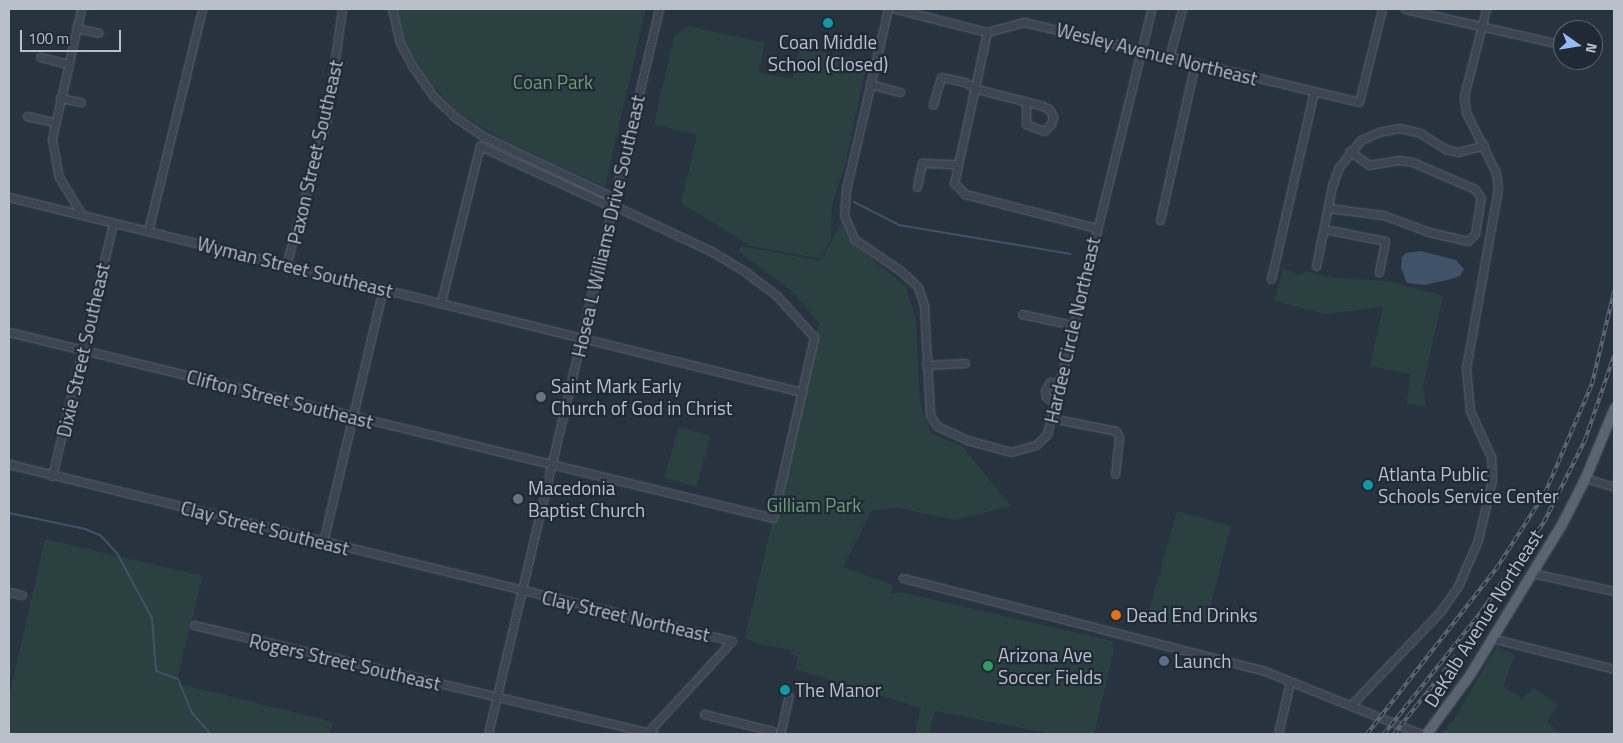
<!DOCTYPE html>
<html>
<head>
<meta charset="utf-8">
<style>
	body { margin:0 }
	#map { position:relative; width:1623px; height:743px; overflow:hidden; background:#283340; font-family:"Titillium Web",sans-serif }
	div>[style] { position:absolute }
	[style*='--x'] { left:calc(var(--x)*1px); top:calc(var(--y)*1px); width:calc(var(--w)*1px); rotate:calc(var(--a)*1deg) }
	.green>* { inset:0; background:#2a4041; transform-origin:0 0 }
	.water>* { inset:0; background:#3f5268 }
	.stream>* { height:2px; margin:-1px; padding:0 1px; transform-origin:1px; border-radius:1px; background:#3f5268 }
	.roads { filter:drop-shadow(0 0 1px #5a636e) drop-shadow(0 0 1px #5a636e) }
	.minor>* { height:7px; margin:-3.5px; padding:0 3.5px; transform-origin:3.5px; border-radius:3.5px; background:#3c4550 }
	.major>* { height:9px; margin:-4.5px; padding:0 4.5px; transform-origin:4.5px; border-radius:4.5px; background:#5a6470 }
	.rail>* { height:4px; margin-top:-2px; transform-origin:0; background:repeating-linear-gradient(90deg,#202a36 0 5.5px,#5e6977 0 11px); box-sizing:border-box; border-block:1px solid #5e6977 }
	.dots>* { width:14px; height:14px; translate:-50% -50%; box-sizing:border-box; border:2px solid #202a36; border-radius:50% }
	span { translate:-50% -50%; white-space:nowrap; text-align:center; line-height:1.15; -webkit-text-stroke:4.5px #202a36; paint-order:stroke }
	.poi-label { font-size:19px; color:#b9c0ca }
	.left { translate:0 -50%; text-align:left }
	.street-label { font-size:19px; color:#b9c0ca }
	.park-label { font-size:19px; color:#719a79 }
	.frame { position:absolute; inset:0; border:10px solid #b9c0ca; pointer-events:none }
	.north { position:absolute; left:1553px; top:20px; width:50px; height:50px; box-sizing:border-box; background:#202a36; border:1px solid #5d6671; border-radius:50%; rotate:103deg; font-size:14px; font-weight:700; line-height:20px; text-align:center; color:#b9c0ca }
	.north::after { content:''; display:block; margin:auto; width:18px; height:22px; background:#95bdf3; clip-path:polygon(50% 0,100% 100%,50% 72%,0 100%) }
	.scale { position:absolute; left:20px; top:30px; width:101px; height:22px; box-sizing:border-box; border:2px solid #b9c0ca; border-top:0; padding-left:6px; font-size:15px; line-height:18px; white-space:nowrap; color:#b9c0ca; -webkit-text-stroke:4px #202a36; paint-order:stroke }
</style>
</head>
<body>
<div id="map">
	<div class="green">
		<div style="clip-path:polygon(397px 9px,646px 9px,605px 187px,502px 139px,458px 113px,426px 78px,406px 42px)"></div>
		<div style="clip-path:polygon(689px 26px,765px 43px,759px 72px,792px 79px,800px 47px,867px 62px,845px 166px,832px 204px,831px 239px,821px 259px,751px 246px,681px 203px,697px 135px,654px 124px,674px 36px)"></div>
		<div style="clip-path:polygon(842px 221px,848px 239px,906px 287px,916px 320px,920px 402px,931px 433px,962px 446px,1011px 506px,955px 520px,898px 508px,872px 510px,843px 567px,893px 585px,891px 594px,901px 592px,1112px 641px,1114px 651px,1094px 734px,1052px 734px,935px 711px,929px 734px,915px 734px,921px 708px,795px 669px,798px 657px,791px 654px,792px 650px,762px 645px,745px 638px,819px 323px,792px 291px,738px 251px,741px 246px,821px 261px)"></div>
		<div style="clip-path:polygon(1283px 269px,1300px 275px,1306px 271px,1334px 278px,1388px 281px,1443px 296px,1423px 386px,1426px 406px,1407px 404px,1410px 374px,1370px 366px,1383px 307px,1326px 314px,1274px 301px)"></div>
		<div style="left:679px;top:427px;width:33px;height:53px;rotate:16deg"></div>
		<div style="clip-path:polygon(1177px 511px,1231px 526px,1206px 623px,1183px 617px,1178px 626px,1147px 618px)"></div>
		<div style="clip-path:polygon(45px 539px,203px 576px,176px 683px,333px 722px,330px 734px,9px 734px,9px 697px)"></div>
		<div style="clip-path:polygon(1497px 646px,1515px 655px,1503px 687px,1522px 698px,1534px 688px,1558px 705px,1547px 722px,1561px 734px,1440px 734px,1455px 718px)"></div>
	</div>
	<div class="water">
		<div style="clip-path:polygon(1421px 251px,1456px 260px,1464px 269px,1460px 276px,1451px 279px,1425px 285px,1407px 283px,1401px 268px,1402px 257px,1406px 253px)"></div>
	</div>
	<div class="stream">
		<div style="--x:854;--y:202;--w:51;--a:27.1"></div>
		<div style="--x:899;--y:225;--w:174;--a:9.6"></div>
		<div style="--x:9;--y:513;--w:78;--a:11.9"></div>
		<div style="--x:85;--y:529;--w:16;--a:22"></div>
		<div style="--x:100;--y:535;--w:25;--a:47"></div>
		<div style="--x:117;--y:553;--w:74;--a:61.7"></div>
		<div style="--x:152;--y:618;--w:53;--a:85.7"></div>
		<div style="--x:156;--y:671;--w:23;--a:20"></div>
		<div style="--x:178;--y:679;--w:37;--a:68"></div>
		<div style="--x:192;--y:713;--w:28;--a:48"></div>
	</div>
	<div class="roads">
		<div class="minor">
			<div style="--x:81;--y:9;--w:133;--a:102.6"></div>
			<div style="--x:52;--y:139;--w:39;--a:80"></div>
			<div style="--x:59;--y:177;--w:44;--a:58.8"></div>
			<div style="--x:888;--y:9;--w:185;--a:103.1"></div>
			<div style="--x:846;--y:189;--w:26;--a:94"></div>
			<div style="--x:844;--y:215;--w:26;--a:67"></div>
			<div style="--x:854;--y:239;--w:57;--a:34.2"></div>
			<div style="--x:901;--y:271;--w:23;--a:43"></div>
			<div style="--x:918;--y:287;--w:20;--a:72"></div>
			<div style="--x:924;--y:306;--w:109;--a:86.8"></div>
			<div style="--x:930;--y:415;--w:13;--a:58"></div>
			<div style="--x:937;--y:426;--w:33;--a:25"></div>
			<div style="--x:967;--y:440;--w:46;--a:15.3"></div>
			<div style="--x:1011;--y:452;--w:26;--a:-16"></div>
			<div style="--x:1036;--y:445;--w:16;--a:-45"></div>
			<div style="--x:1047;--y:434;--w:438;--a:-76.2"></div>
			<div style="--x:896;--y:9;--w:94;--a:14.2"></div>
			<div style="--x:987;--y:32;--w:38;--a:-15"></div>
			<div style="--x:1024;--y:22;--w:344;--a:13.4"></div>
			<div style="--x:1359;--y:102;--w:96;--a:-76.1"></div>
			<div style="--x:1405;--y:9;--w:162;--a:12.8"></div>
			<div style="--x:77;--y:28;--w:22;--a:13"></div>
			<div style="--x:987;--y:32;--w:155;--a:102.3"></div>
			<div style="--x:954;--y:183;--w:16;--a:45"></div>
			<div style="--x:965;--y:194;--w:135;--a:14.5"></div>
			<div style="--x:40;--y:57;--w:30;--a:14"></div>
			<div style="--x:1169;--y:58;--w:51;--a:-75.1"></div>
			<div style="--x:870;--y:84;--w:31;--a:15"></div>
			<div style="--x:60;--y:98;--w:21;--a:11"></div>
			<div style="--x:933;--y:105;--w:29;--a:-74"></div>
			<div style="--x:941;--y:77;--w:24;--a:12"></div>
			<div style="--x:964;--y:82;--w:15;--a:28"></div>
			<div style="--x:977;--y:89;--w:65;--a:14.3"></div>
			<div style="--x:1040;--y:105;--w:10;--a:24"></div>
			<div style="--x:1049;--y:109;--w:8;--a:60"></div>
			<div style="--x:1053;--y:116;--w:8;--a:104"></div>
			<div style="--x:1051;--y:124;--w:10;--a:135"></div>
			<div style="--x:1044;--y:131;--w:19;--a:-159"></div>
			<div style="--x:1026;--y:124;--w:23;--a:-90"></div>
			<div style="--x:27;--y:116;--w:27;--a:13"></div>
			<div style="--x:917;--y:187;--w:25;--a:-78"></div>
			<div style="--x:922;--y:163;--w:36;--a:2"></div>
			<div style="--x:9;--y:197;--w:817;--a:13.82"></div>
			<div style="--x:1328;--y:208;--w:55;--a:7.3"></div>
			<div style="--x:1383;--y:215;--w:49;--a:20.3"></div>
			<div style="--x:1429;--y:232;--w:40;--a:13"></div>
			<div style="--x:1468;--y:241;--w:10;--a:-45"></div>
			<div style="--x:1475;--y:234;--w:36;--a:-81"></div>
			<div style="--x:1481;--y:198;--w:11;--a:-124"></div>
			<div style="--x:1475;--y:189;--w:69;--a:-156.8"></div>
			<div style="--x:1412;--y:162;--w:13;--a:-171"></div>
			<div style="--x:1399;--y:160;--w:30;--a:171"></div>
			<div style="--x:1369;--y:165;--w:24;--a:-144"></div>
			<div style="--x:1160;--y:220;--w:160;--a:-77.4"></div>
			<div style="--x:1324;--y:229;--w:62;--a:11.1"></div>
			<div style="--x:1385;--y:241;--w:32;--a:101"></div>
			<div style="--x:148;--y:231;--w:228;--a:-76.3"></div>
			<div style="--x:286;--y:265;--w:154;--a:-74.5"></div>
			<div style="--x:327;--y:117;--w:109;--a:-82.1"></div>
			<div style="--x:1316;--y:266;--w:82;--a:-78.7"></div>
			<div style="--x:1332;--y:186;--w:20;--a:-70"></div>
			<div style="--x:1339;--y:167;--w:35;--a:-51"></div>
			<div style="--x:1361;--y:140;--w:20;--a:-24"></div>
			<div style="--x:1379;--y:132;--w:20;--a:-11"></div>
			<div style="--x:1399;--y:128;--w:22;--a:13"></div>
			<div style="--x:1420;--y:133;--w:31;--a:32"></div>
			<div style="--x:1446;--y:149;--w:12;--a:14"></div>
			<div style="--x:1458;--y:152;--w:27;--a:-15"></div>
			<div style="--x:1271;--y:279;--w:192;--a:-77.1"></div>
			<div style="--x:441;--y:302;--w:161;--a:-76"></div>
			<div style="--x:480;--y:146;--w:136;--a:24.7"></div>
			<div style="--x:604;--y:203;--w:9;--a:-13"></div>
			<div style="--x:1022;--y:314;--w:51;--a:12.4"></div>
			<div style="--x:9;--y:332;--w:786;--a:13.68"></div>
			<div style="--x:773;--y:518;--w:186;--a:-77.2"></div>
			<div style="--x:814;--y:337;--w:57;--a:-132.1"></div>
			<div style="--x:776;--y:295;--w:38;--a:-143"></div>
			<div style="--x:746;--y:272;--w:39;--a:-149"></div>
			<div style="--x:713;--y:252;--w:106;--a:-154.9"></div>
			<div style="--x:617;--y:207;--w:17;--a:-130"></div>
			<div style="--x:606;--y:194;--w:136;--a:-154.8"></div>
			<div style="--x:483;--y:136;--w:34;--a:-146"></div>
			<div style="--x:455;--y:117;--w:29;--a:-136"></div>
			<div style="--x:434;--y:97;--w:37;--a:-125"></div>
			<div style="--x:413;--y:67;--w:27;--a:-118"></div>
			<div style="--x:400;--y:43;--w:35;--a:-103"></div>
			<div style="--x:926;--y:365;--w:39;--a:-3"></div>
			<div style="--x:1055;--y:402;--w:10;--a:-151"></div>
			<div style="--x:1046;--y:397;--w:7;--a:-98"></div>
			<div style="--x:1045;--y:390;--w:9;--a:-58"></div>
			<div style="--x:1050;--y:382;--w:9;--a:0"></div>
			<div style="--x:1051;--y:418;--w:66;--a:11.3"></div>
			<div style="--x:1116;--y:431;--w:7;--a:63"></div>
			<div style="--x:1119;--y:437;--w:37;--a:96"></div>
			<div style="--x:9;--y:464;--w:744;--a:13.76"></div>
			<div style="--x:732;--y:641;--w:125;--a:132.7"></div>
			<div style="--x:52;--y:476;--w:259;--a:-76.4"></div>
			<div style="--x:1585;--y:478;--w:30;--a:17"></div>
			<div style="--x:323;--y:542;--w:261;--a:-76.7"></div>
			<div style="--x:1532;--y:573;--w:84;--a:12.4"></div>
			<div style="--x:903;--y:578;--w:371;--a:14.4"></div>
			<div style="--x:1262;--y:670;--w:171;--a:21.9"></div>
			<div style="--x:9;--y:592;--w:13;--a:13"></div>
			<div style="--x:194;--y:625;--w:473;--a:13.3"></div>
			<div style="--x:1491;--y:638;--w:127;--a:14.1"></div>
			<div style="--x:1351;--y:705;--w:129;--a:-46.3"></div>
			<div style="--x:1440;--y:612;--w:32;--a:-55"></div>
			<div style="--x:1458;--y:586;--w:50;--a:-66.5"></div>
			<div style="--x:1478;--y:540;--w:62;--a:-76.9"></div>
			<div style="--x:1492;--y:480;--w:23;--a:-92"></div>
			<div style="--x:1491;--y:457;--w:51;--a:-114.5"></div>
			<div style="--x:1470;--y:411;--w:43;--a:-95.3"></div>
			<div style="--x:1466;--y:368;--w:182;--a:-79.9"></div>
			<div style="--x:1498;--y:189;--w:16;--a:-97"></div>
			<div style="--x:1496;--y:173;--w:68;--a:-116.2"></div>
			<div style="--x:1466;--y:112;--w:16;--a:-97"></div>
			<div style="--x:1464;--y:96;--w:90;--a:-75.8"></div>
			<div style="--x:704;--y:714;--w:70;--a:14"></div>
			<div style="--x:772;--y:731;--w:3;--a:108"></div>
			<div style="--x:488;--y:734;--w:745;--a:-76.73"></div>
			<div style="--x:780;--y:734;--w:39;--a:-77"></div>
			<div style="--x:1278;--y:734;--w:53;--a:-77"></div>
		</div>
		<div class="major">
			<div style="--x:1426;--y:734;--w:74;--a:-53.7"></div>
			<div style="--x:1470;--y:674;--w:175;--a:-58.6"></div>
			<div style="--x:1561;--y:525;--w:53;--a:-62.9"></div>
			<div style="--x:1585;--y:478;--w:76;--a:-67.5"></div>
		</div>
	</div>
	<div class="rail">
		<div style="--x:1367;--y:734;--w:209;--a:-52"></div>
		<div style="--x:1496;--y:569;--w:90;--a:-57.2"></div>
		<div style="--x:1545;--y:493;--w:119;--a:-66.7"></div>
		<div style="--x:1592;--y:384;--w:95;--a:-76.6"></div>
		<div style="--x:1384;--y:734;--w:156;--a:-51.5"></div>
		<div style="--x:1481;--y:612;--w:110;--a:-55"></div>
		<div style="--x:1544;--y:522;--w:92;--a:-63.4"></div>
		<div style="--x:1585;--y:440;--w:89;--a:-71"></div>
		<div style="--x:1394;--y:734;--w:100;--a:-51.5"></div>
	</div>
	<div class="dots">
		<div style="left:828px;top:23px;background:#0f9aa8"></div>
		<div style="left:541px;top:397px;background:#6b7280"></div>
		<div style="left:1368px;top:485px;background:#0f9aa8"></div>
		<div style="left:518px;top:499px;background:#6b7280"></div>
		<div style="left:1116px;top:615px;background:#e8710a"></div>
		<div style="left:1164px;top:661px;background:#5c6f8a"></div>
		<div style="left:988px;top:666px;background:#2e9e5b"></div>
		<div style="left:785px;top:690px;background:#0f9aa8"></div>
	</div>
	<div class="poi-label">
		<span style="left:828px;top:53px">Coan Middle<br>School (Closed)</span>
		<span class="left" style="left:551px;top:397px">Saint Mark Early<br>Church of God in Christ</span>
		<span class="left" style="left:1378px;top:485px">Atlanta Public<br>Schools Service Center</span>
		<span class="left" style="left:528px;top:499px">Macedonia<br>Baptist Church</span>
		<span class="left" style="left:1126px;top:615px">Dead End Drinks</span>
		<span class="left" style="left:998px;top:666px">Arizona Ave<br>Soccer Fields</span>
		<span class="left" style="left:1174px;top:661px">Launch</span>
		<span class="left" style="left:795px;top:690px">The Manor</span>
	</div>
	<div class="street-label">
		<span style="left:1157px;top:54px;rotate:14deg">Wesley Avenue Northeast</span>
		<span style="left:315px;top:152px;rotate:-77deg">Paxon Street Southeast</span>
		<span style="left:608px;top:226px;rotate:-77deg">Hosea L Williams Drive Southeast</span>
		<span style="left:295px;top:267px;rotate:14deg">Wyman Street Southeast</span>
		<span style="left:1072px;top:330px;rotate:-77deg">Hardee Circle Northeast</span>
		<span style="left:83px;top:350px;rotate:-77deg">Dixie Street Southeast</span>
		<span style="left:280px;top:399px;rotate:14deg">Clifton Street Southeast</span>
		<span style="left:265px;top:528px;rotate:14deg">Clay Street Southeast</span>
		<span style="left:626px;top:616px;rotate:13deg">Clay Street Northeast</span>
		<span style="left:1483px;top:618px;rotate:-58deg">DeKalb Avenue Northeast</span>
		<span style="left:345px;top:662px;rotate:13deg">Rogers Street Southeast</span>
	</div>
	<div class="park-label">
		<span style="left:553px;top:82px">Coan Park</span>
		<span style="left:814px;top:505px">Gilliam Park</span>
	</div>
	<div class="frame"></div>
	<div class="north">N</div>
	<div class="scale">100 m</div>
</div>
</body>
</html>
